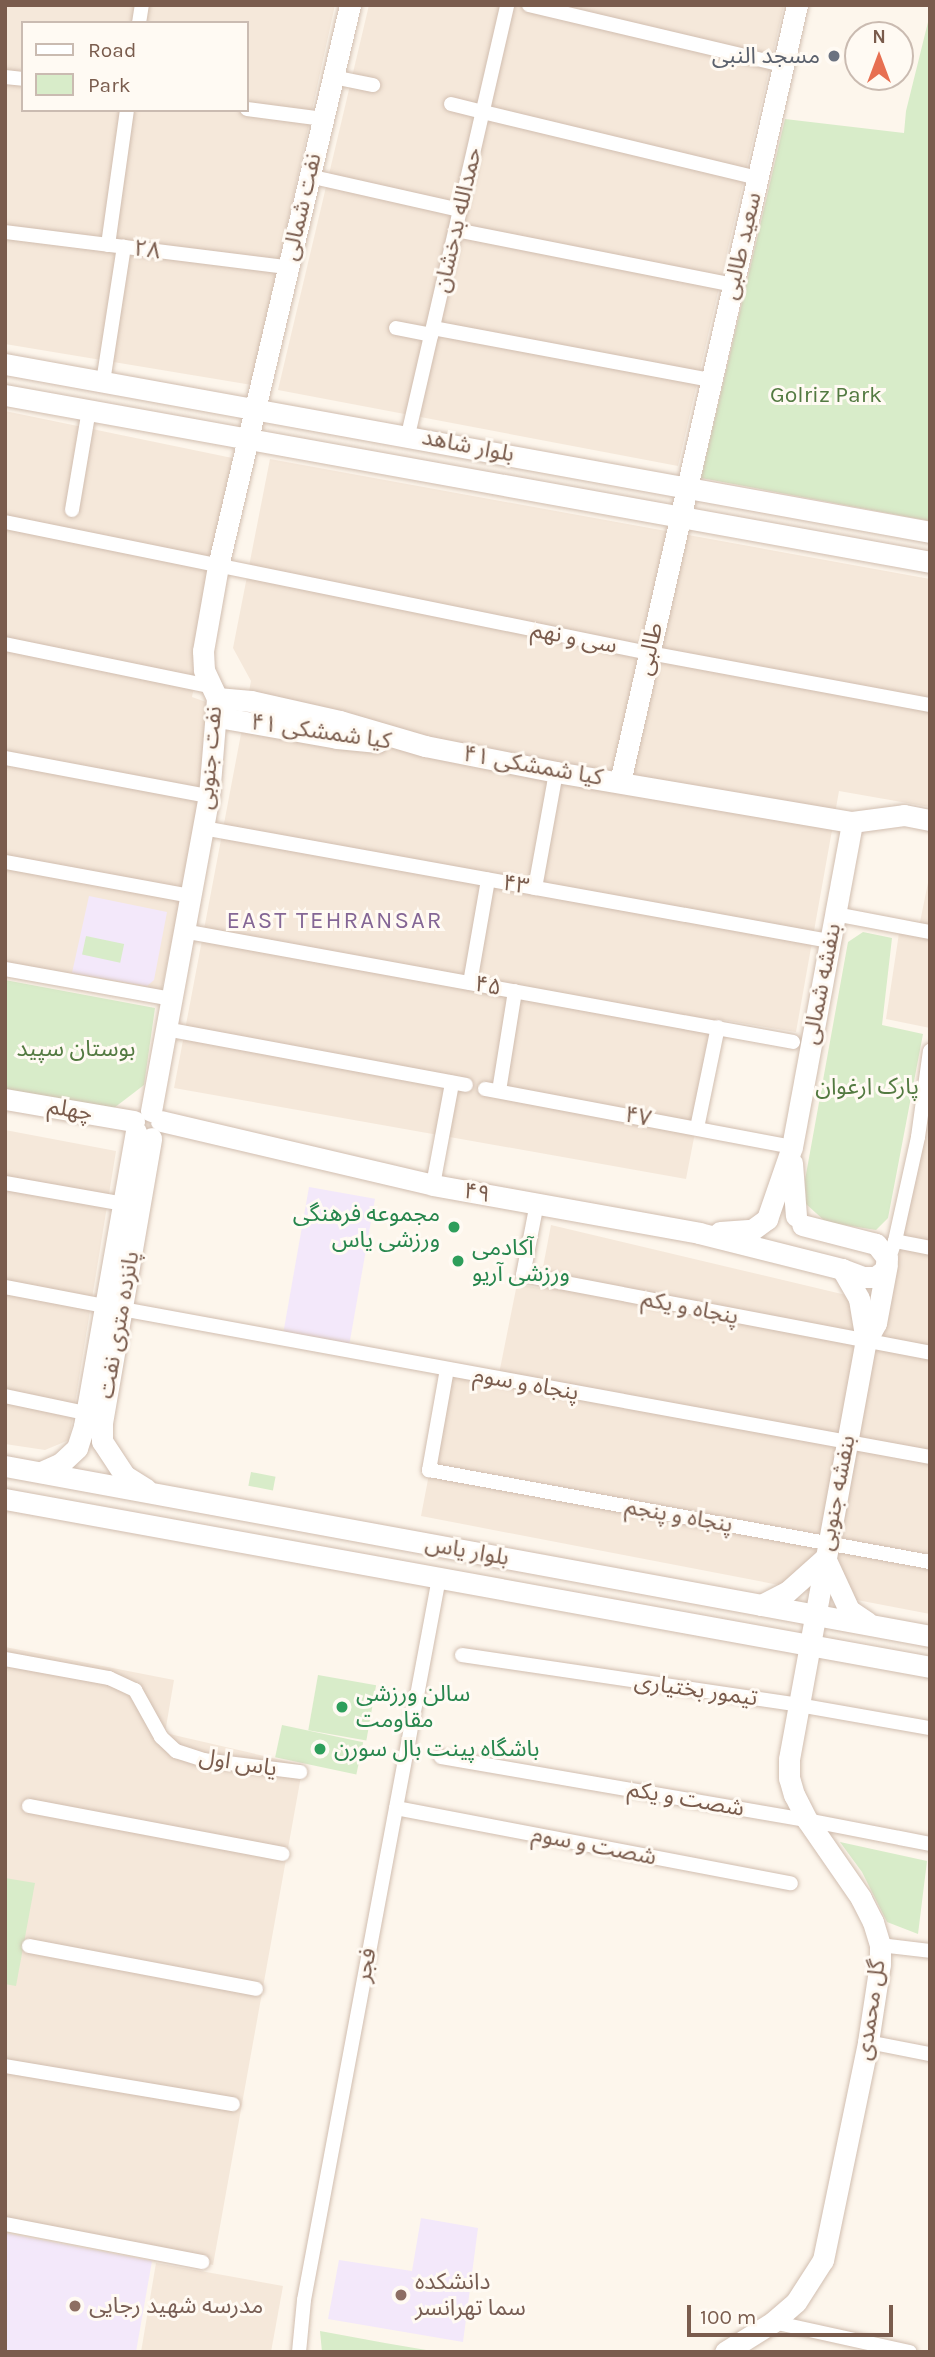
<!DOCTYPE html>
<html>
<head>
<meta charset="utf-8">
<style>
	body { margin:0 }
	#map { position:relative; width:935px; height:2357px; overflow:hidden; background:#fdf6ec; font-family:Karla,"Noto Sans Arabic",sans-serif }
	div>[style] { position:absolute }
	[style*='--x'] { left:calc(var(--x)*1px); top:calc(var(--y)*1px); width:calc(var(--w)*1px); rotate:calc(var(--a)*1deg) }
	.residential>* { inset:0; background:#f5e8da }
	.education>* { inset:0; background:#f3e8fa; transform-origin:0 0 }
	.green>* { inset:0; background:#d8ecc9; transform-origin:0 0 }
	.roads { filter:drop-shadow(0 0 2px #d1beb0) drop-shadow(0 0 2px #d1beb0) }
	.street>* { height:14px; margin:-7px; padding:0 7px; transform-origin:7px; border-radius:7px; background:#fff }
	.secondary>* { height:21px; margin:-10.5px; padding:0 10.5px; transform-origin:10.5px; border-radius:10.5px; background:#fff }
	.dots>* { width:19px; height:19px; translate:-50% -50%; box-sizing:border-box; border:4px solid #fffaf3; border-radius:50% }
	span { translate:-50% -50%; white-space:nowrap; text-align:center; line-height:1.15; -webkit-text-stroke:6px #fffaf3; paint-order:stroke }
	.worship-label { font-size:23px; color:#5b616d }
	.right { translate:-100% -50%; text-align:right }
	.street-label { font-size:23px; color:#7a5c4d }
	.park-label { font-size:23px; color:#537a41 }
	.leisure-label { font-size:23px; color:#27864d }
	.left { translate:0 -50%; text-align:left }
	.education-label { font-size:23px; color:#785e54 }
	.neighbourhood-label { font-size:24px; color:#846695; letter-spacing:2px }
	.frame { position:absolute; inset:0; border:7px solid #7a5c4d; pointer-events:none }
	.legend { position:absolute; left:21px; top:21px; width:228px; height:91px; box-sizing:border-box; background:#fffaf3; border:2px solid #cabbb1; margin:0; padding:9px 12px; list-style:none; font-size:21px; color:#7a5c4d }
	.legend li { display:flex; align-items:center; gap:14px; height:35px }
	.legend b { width:35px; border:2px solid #cabbb1 }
	.north { position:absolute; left:844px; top:21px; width:70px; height:70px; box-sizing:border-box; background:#fffaf3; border:2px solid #cabbb1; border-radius:50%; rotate:0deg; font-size:19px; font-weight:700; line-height:28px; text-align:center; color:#7a5c4d }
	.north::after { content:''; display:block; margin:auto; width:24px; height:32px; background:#e76f51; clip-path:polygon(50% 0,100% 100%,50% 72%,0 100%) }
	.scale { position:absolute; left:687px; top:2305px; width:206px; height:32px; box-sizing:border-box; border:4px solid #7a5c4d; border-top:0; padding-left:9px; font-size:21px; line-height:24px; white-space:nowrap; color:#7a5c4d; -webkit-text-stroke:5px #fffaf3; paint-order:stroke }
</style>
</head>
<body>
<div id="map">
	<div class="residential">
		<div style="clip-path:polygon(evenodd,5px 5px,335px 5px,252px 385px,5px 344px,5px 5px,23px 23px,247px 23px,247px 110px,23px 110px,23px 23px)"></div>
		<div style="clip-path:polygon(369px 5px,784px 5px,678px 466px,278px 390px)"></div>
		<div style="clip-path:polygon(5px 411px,242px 460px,192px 697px,220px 707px,159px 1003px,5px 967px)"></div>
		<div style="clip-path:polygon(270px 459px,930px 579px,930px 807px,839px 791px,796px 1032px,717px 1019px,686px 1179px,174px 1088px,251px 681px,233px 648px)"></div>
		<div style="clip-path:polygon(930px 873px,930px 1028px,886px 1019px,901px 920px,920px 922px)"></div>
		<div style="clip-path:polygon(930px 1094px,930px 1614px,421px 1516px,448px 1375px,497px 1384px,517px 1284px,539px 1288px,551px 1225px,888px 1305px,916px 1177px)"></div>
		<div style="clip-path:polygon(5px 1130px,116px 1151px,69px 1440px,45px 1450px,5px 1444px)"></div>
		<div style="clip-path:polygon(5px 1647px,174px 1680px,165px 1733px,303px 1765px,213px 2265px,5px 2224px)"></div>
		<div style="clip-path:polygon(156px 2263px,283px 2286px,271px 2352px,141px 2352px)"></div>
	</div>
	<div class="education">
		<div style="clip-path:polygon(89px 896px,167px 912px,154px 980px,147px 986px,72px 973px)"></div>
		<div style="left:309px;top:1187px;width:67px;height:147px;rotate:10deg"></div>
		<div style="clip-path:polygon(421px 2218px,478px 2228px,463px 2342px,328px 2319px,339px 2260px,412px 2271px)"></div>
		<div style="clip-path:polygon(5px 2233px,152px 2261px,136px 2352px,5px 2352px)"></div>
	</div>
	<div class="green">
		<div style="clip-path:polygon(930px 14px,930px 521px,701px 478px,785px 119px,904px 133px,906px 111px)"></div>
		<div style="clip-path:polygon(863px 932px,892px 938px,882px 1025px,923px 1034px,888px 1218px,876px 1230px,826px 1222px,806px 1204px,805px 1180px,848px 942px)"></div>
		<div style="left:86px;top:936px;width:39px;height:19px;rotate:12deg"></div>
		<div style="clip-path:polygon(5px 980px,155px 1008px,144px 1085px,110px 1111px,5px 1091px)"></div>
		<div style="left:251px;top:1472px;width:25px;height:14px;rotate:11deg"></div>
		<div style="left:318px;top:1675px;width:59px;height:56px;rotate:10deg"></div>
		<div style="left:282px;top:1725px;width:83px;height:33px;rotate:12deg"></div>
		<div style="clip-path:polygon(840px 1842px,927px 1861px,918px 1934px,887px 1922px,862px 1872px)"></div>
		<div style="clip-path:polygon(5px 1878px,35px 1883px,16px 1986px,5px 1984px)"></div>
		<div style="clip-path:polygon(320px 2331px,385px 2343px,438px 2352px,322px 2352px)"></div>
	</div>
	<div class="roads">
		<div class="street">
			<div style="--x:529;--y:5;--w:261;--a:13.3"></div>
			<div style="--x:139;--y:23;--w:18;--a:-81"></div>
			<div style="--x:5;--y:77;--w:18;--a:6"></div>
			<div style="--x:333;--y:77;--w:41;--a:11.3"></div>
			<div style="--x:451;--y:104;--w:33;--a:14"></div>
			<div style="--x:247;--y:109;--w:77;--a:7.5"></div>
			<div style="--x:483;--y:112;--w:282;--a:13.5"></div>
			<div style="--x:309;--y:176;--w:155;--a:12.7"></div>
			<div style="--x:456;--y:230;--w:282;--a:11.2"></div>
			<div style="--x:5;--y:232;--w:285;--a:7.1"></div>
			<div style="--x:108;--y:245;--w:136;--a:-82"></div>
			<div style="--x:396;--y:328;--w:36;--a:11"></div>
			<div style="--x:433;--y:328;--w:283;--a:10.6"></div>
			<div style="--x:103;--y:382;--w:137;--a:-81.2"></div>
			<div style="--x:408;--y:435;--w:441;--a:-77"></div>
			<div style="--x:72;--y:510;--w:101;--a:-80.4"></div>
			<div style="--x:5;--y:522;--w:657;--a:11.5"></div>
			<div style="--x:649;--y:653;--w:286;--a:10.5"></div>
			<div style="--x:5;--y:644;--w:209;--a:11.6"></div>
			<div style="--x:5;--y:758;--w:208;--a:10.6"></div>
			<div style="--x:203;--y:828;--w:637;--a:10.22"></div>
			<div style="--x:5;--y:862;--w:188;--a:10.4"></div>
			<div style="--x:535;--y:888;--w:118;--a:-79.7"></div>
			<div style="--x:835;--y:914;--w:97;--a:10.7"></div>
			<div style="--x:183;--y:931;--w:620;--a:10.31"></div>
			<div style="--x:5;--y:969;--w:169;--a:10.2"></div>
			<div style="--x:470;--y:983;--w:105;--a:-80.1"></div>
			<div style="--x:165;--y:1029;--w:306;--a:10.5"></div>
			<div style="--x:485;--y:1089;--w:312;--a:10.7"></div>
			<div style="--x:499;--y:1091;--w:101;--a:-80.9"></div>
			<div style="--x:697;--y:1128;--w:103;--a:-78.3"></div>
			<div style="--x:5;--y:1183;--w:121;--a:10"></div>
			<div style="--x:433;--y:1185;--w:104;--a:-79.4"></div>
			<div style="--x:537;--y:1203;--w:73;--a:101"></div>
			<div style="--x:523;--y:1275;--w:414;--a:10.8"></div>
			<div style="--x:895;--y:1241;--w:36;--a:11"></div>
			<div style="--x:887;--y:1264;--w:24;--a:-71"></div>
			<div style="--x:895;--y:1241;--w:107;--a:-77.5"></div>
			<div style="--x:918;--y:1137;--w:87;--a:-82.1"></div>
			<div style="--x:5;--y:1287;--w:102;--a:10.8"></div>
			<div style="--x:122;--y:1309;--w:821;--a:10.38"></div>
			<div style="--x:447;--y:1369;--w:103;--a:100.1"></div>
			<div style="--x:429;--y:1470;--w:509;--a:10.41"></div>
			<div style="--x:5;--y:1396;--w:83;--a:11.9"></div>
			<div style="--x:462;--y:1655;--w:341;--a:8.4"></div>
			<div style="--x:799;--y:1705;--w:133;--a:10"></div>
			<div style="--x:5;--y:1659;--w:106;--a:10.4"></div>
			<div style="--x:109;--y:1678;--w:29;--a:25"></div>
			<div style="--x:135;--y:1690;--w:54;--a:61"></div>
			<div style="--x:161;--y:1737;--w:21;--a:43"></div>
			<div style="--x:176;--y:1751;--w:29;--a:18"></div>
			<div style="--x:204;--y:1760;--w:97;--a:7.1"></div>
			<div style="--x:441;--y:1757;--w:371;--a:9.8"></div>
			<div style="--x:807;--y:1820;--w:125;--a:11"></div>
			<div style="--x:29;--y:1806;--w:258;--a:10.7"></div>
			<div style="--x:396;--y:1808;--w:402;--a:10.8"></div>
			<div style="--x:880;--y:1945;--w:50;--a:6.8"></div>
			<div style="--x:29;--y:1946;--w:231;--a:10.7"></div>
			<div style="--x:868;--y:2042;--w:63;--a:11"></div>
			<div style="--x:5;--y:2066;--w:231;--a:9.5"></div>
			<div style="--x:5;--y:2224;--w:201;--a:10.9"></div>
			<div style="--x:773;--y:2322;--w:140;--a:12.4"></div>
			<div style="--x:299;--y:2352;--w:52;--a:-84.5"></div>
			<div style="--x:304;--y:2300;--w:735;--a:-79.41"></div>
		</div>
		<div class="secondary">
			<div style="--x:5;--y:364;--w:940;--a:10.29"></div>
			<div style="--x:5;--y:395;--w:940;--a:10.23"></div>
			<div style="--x:217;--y:698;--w:34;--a:5"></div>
			<div style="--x:251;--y:701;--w:91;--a:12.7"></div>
			<div style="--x:340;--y:721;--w:89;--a:16.4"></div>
			<div style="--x:425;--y:746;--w:134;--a:11.2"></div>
			<div style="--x:556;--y:772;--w:300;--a:9.6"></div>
			<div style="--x:852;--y:822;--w:52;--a:-7.7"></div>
			<div style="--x:904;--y:815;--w:26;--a:11"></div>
			<div style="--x:218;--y:717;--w:121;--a:10"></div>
			<div style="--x:337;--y:738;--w:41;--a:5.6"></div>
			<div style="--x:620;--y:782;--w:797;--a:-77.17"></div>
			<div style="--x:5;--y:1099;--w:131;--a:9.7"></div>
			<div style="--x:151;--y:1111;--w:320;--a:-79.6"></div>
			<div style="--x:209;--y:796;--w:98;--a:-85.3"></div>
			<div style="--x:217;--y:698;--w:31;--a:-115"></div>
			<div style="--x:204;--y:670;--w:19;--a:-93"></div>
			<div style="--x:203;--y:651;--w:86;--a:-80"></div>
			<div style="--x:218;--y:566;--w:576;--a:-76.76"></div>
			<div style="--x:161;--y:1121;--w:279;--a:13.2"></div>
			<div style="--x:433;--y:1185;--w:270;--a:10.2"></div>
			<div style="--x:699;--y:1233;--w:147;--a:14.1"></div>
			<div style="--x:842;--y:1269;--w:22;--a:21"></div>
			<div style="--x:863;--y:1277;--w:12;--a:0"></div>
			<div style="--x:875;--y:1277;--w:12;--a:-35"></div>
			<div style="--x:885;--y:1270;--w:12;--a:-81"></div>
			<div style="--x:887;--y:1258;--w:18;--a:-128"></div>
			<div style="--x:876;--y:1244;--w:76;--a:-165.6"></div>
			<div style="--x:792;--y:1163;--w:53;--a:85.7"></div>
			<div style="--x:720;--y:1232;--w:32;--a:-4"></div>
			<div style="--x:752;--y:1230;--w:19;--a:-36"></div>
			<div style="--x:767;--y:1219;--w:76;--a:-70.9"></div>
			<div style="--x:792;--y:1147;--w:330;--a:-79.5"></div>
			<div style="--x:842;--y:1269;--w:34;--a:60"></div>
			<div style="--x:859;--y:1299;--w:43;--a:80.5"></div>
			<div style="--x:5;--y:1466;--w:940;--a:10.41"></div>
			<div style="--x:41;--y:1472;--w:22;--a:-24"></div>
			<div style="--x:61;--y:1463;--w:22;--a:-43"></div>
			<div style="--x:77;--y:1448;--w:23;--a:-72"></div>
			<div style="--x:84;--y:1426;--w:299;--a:-80"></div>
			<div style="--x:146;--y:1489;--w:25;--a:-148"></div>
			<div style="--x:125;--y:1476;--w:42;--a:-123.3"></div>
			<div style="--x:102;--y:1441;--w:18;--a:-90"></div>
			<div style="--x:102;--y:1423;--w:289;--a:-80.2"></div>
			<div style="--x:5;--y:1499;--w:940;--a:10.29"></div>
			<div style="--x:761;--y:1605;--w:29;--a:-27"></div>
			<div style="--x:787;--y:1592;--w:51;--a:-41.8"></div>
			<div style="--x:825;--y:1558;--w:57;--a:65.2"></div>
			<div style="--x:849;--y:1610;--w:22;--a:34"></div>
			<div style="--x:725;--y:2352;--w:57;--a:-32"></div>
			<div style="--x:773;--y:2322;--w:30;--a:-41"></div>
			<div style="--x:796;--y:2302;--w:50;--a:-57.3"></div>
			<div style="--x:823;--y:2260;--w:223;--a:-78.3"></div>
			<div style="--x:868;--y:2042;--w:79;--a:-81.3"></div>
			<div style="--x:880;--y:1964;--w:19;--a:-90"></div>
			<div style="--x:880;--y:1945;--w:24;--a:-107"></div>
			<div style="--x:873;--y:1922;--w:27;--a:-117"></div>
			<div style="--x:861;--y:1898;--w:95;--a:-124.7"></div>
			<div style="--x:807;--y:1820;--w:28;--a:-117"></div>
			<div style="--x:794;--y:1795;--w:18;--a:-106"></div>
			<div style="--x:789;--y:1778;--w:19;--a:-90"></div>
			<div style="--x:789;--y:1759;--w:425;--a:-79.6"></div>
			<div style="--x:866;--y:1341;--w:21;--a:-61"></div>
			<div style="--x:876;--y:1323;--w:60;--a:-79.4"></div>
		</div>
	</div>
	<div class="dots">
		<div style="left:834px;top:56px;background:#6b7280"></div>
		<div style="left:454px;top:1227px;background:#2e9e5b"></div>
		<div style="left:458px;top:1261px;background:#2e9e5b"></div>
		<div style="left:342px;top:1707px;background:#2e9e5b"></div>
		<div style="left:320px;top:1749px;background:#2e9e5b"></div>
		<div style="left:401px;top:2295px;background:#8d6e63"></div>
		<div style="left:75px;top:2306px;background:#8d6e63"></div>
	</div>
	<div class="worship-label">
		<span class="right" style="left:820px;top:56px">مسجد النبی</span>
	</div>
	<div class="street-label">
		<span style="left:302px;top:207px;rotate:-77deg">نفت شمالی</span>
		<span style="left:458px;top:220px;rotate:-77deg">حمدالله بدخشان</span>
		<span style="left:742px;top:246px;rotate:-77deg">سعید طالبی</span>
		<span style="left:147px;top:250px;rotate:7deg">۲۸</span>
		<span style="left:468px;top:446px;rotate:11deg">بلوار شاهد</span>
		<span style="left:574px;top:638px;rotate:11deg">سی و نهم</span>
		<span style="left:650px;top:649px;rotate:-77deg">طالبی</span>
		<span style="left:321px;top:732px;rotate:8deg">کیا شمشکی ۴۱</span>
		<span style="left:210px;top:758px;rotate:-85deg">نفت جنوبی</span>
		<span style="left:533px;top:766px;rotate:10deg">۴۱ کیا شمشکی</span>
		<span style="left:516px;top:885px;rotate:10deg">۴۳</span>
		<span style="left:822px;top:984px;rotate:-79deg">بنفشه شمالی</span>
		<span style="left:488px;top:986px;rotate:10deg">۴۵</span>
		<span style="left:70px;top:1110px;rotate:10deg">چهلم</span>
		<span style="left:638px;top:1117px;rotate:11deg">۴۷</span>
		<span style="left:477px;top:1193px;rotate:10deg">۴۹</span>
		<span style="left:690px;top:1308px;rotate:11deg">پنجاه و یکم</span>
		<span style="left:119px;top:1325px;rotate:-80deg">پانزده متری نفت</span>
		<span style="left:526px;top:1384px;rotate:10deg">پنجاه و سوم</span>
		<span style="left:837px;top:1493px;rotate:-79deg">بنفشه جنوبی</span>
		<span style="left:679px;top:1516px;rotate:10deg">پنجاه و پنجم</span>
		<span style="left:467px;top:1551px;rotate:10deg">بلوار یاس</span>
		<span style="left:696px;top:1690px;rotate:8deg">تیمور بختیاری</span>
		<span style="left:238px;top:1763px;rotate:9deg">یاس اول</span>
		<span style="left:686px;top:1799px;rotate:10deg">شصت و یکم</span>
		<span style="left:594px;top:1846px;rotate:11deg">شصت و سوم</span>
		<span style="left:366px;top:1965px;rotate:-79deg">فجر</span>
		<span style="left:871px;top:2010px;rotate:-82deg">گل محمدی</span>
	</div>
	<div class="park-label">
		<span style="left:826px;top:395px">Golriz Park</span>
		<span style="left:76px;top:1049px">بوستان سپید</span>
		<span style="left:867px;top:1087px">پارک ارغوان</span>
	</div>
	<div class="leisure-label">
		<span class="right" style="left:440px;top:1227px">مجموعه فرهنگی<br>ورزشی یاس</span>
		<span class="left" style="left:472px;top:1261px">آکادمی<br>ورزشی آریو</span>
		<span class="left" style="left:356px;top:1707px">سالن ورزشی<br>مقاومت</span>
		<span class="left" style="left:334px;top:1749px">باشگاه پینت بال سورن</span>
	</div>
	<div class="education-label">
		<span class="left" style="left:415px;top:2295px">دانشکده<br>سما تهرانسر</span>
		<span class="left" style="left:89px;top:2306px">مدرسه شهید رجایی</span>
	</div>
	<div class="neighbourhood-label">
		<span style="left:335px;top:921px">EAST TEHRANSAR</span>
	</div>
	<div class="frame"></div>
	<ul class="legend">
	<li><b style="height:9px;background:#fff"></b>Road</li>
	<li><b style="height:19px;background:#d8ecc9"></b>Park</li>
	</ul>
	<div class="north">N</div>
	<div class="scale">100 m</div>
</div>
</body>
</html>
